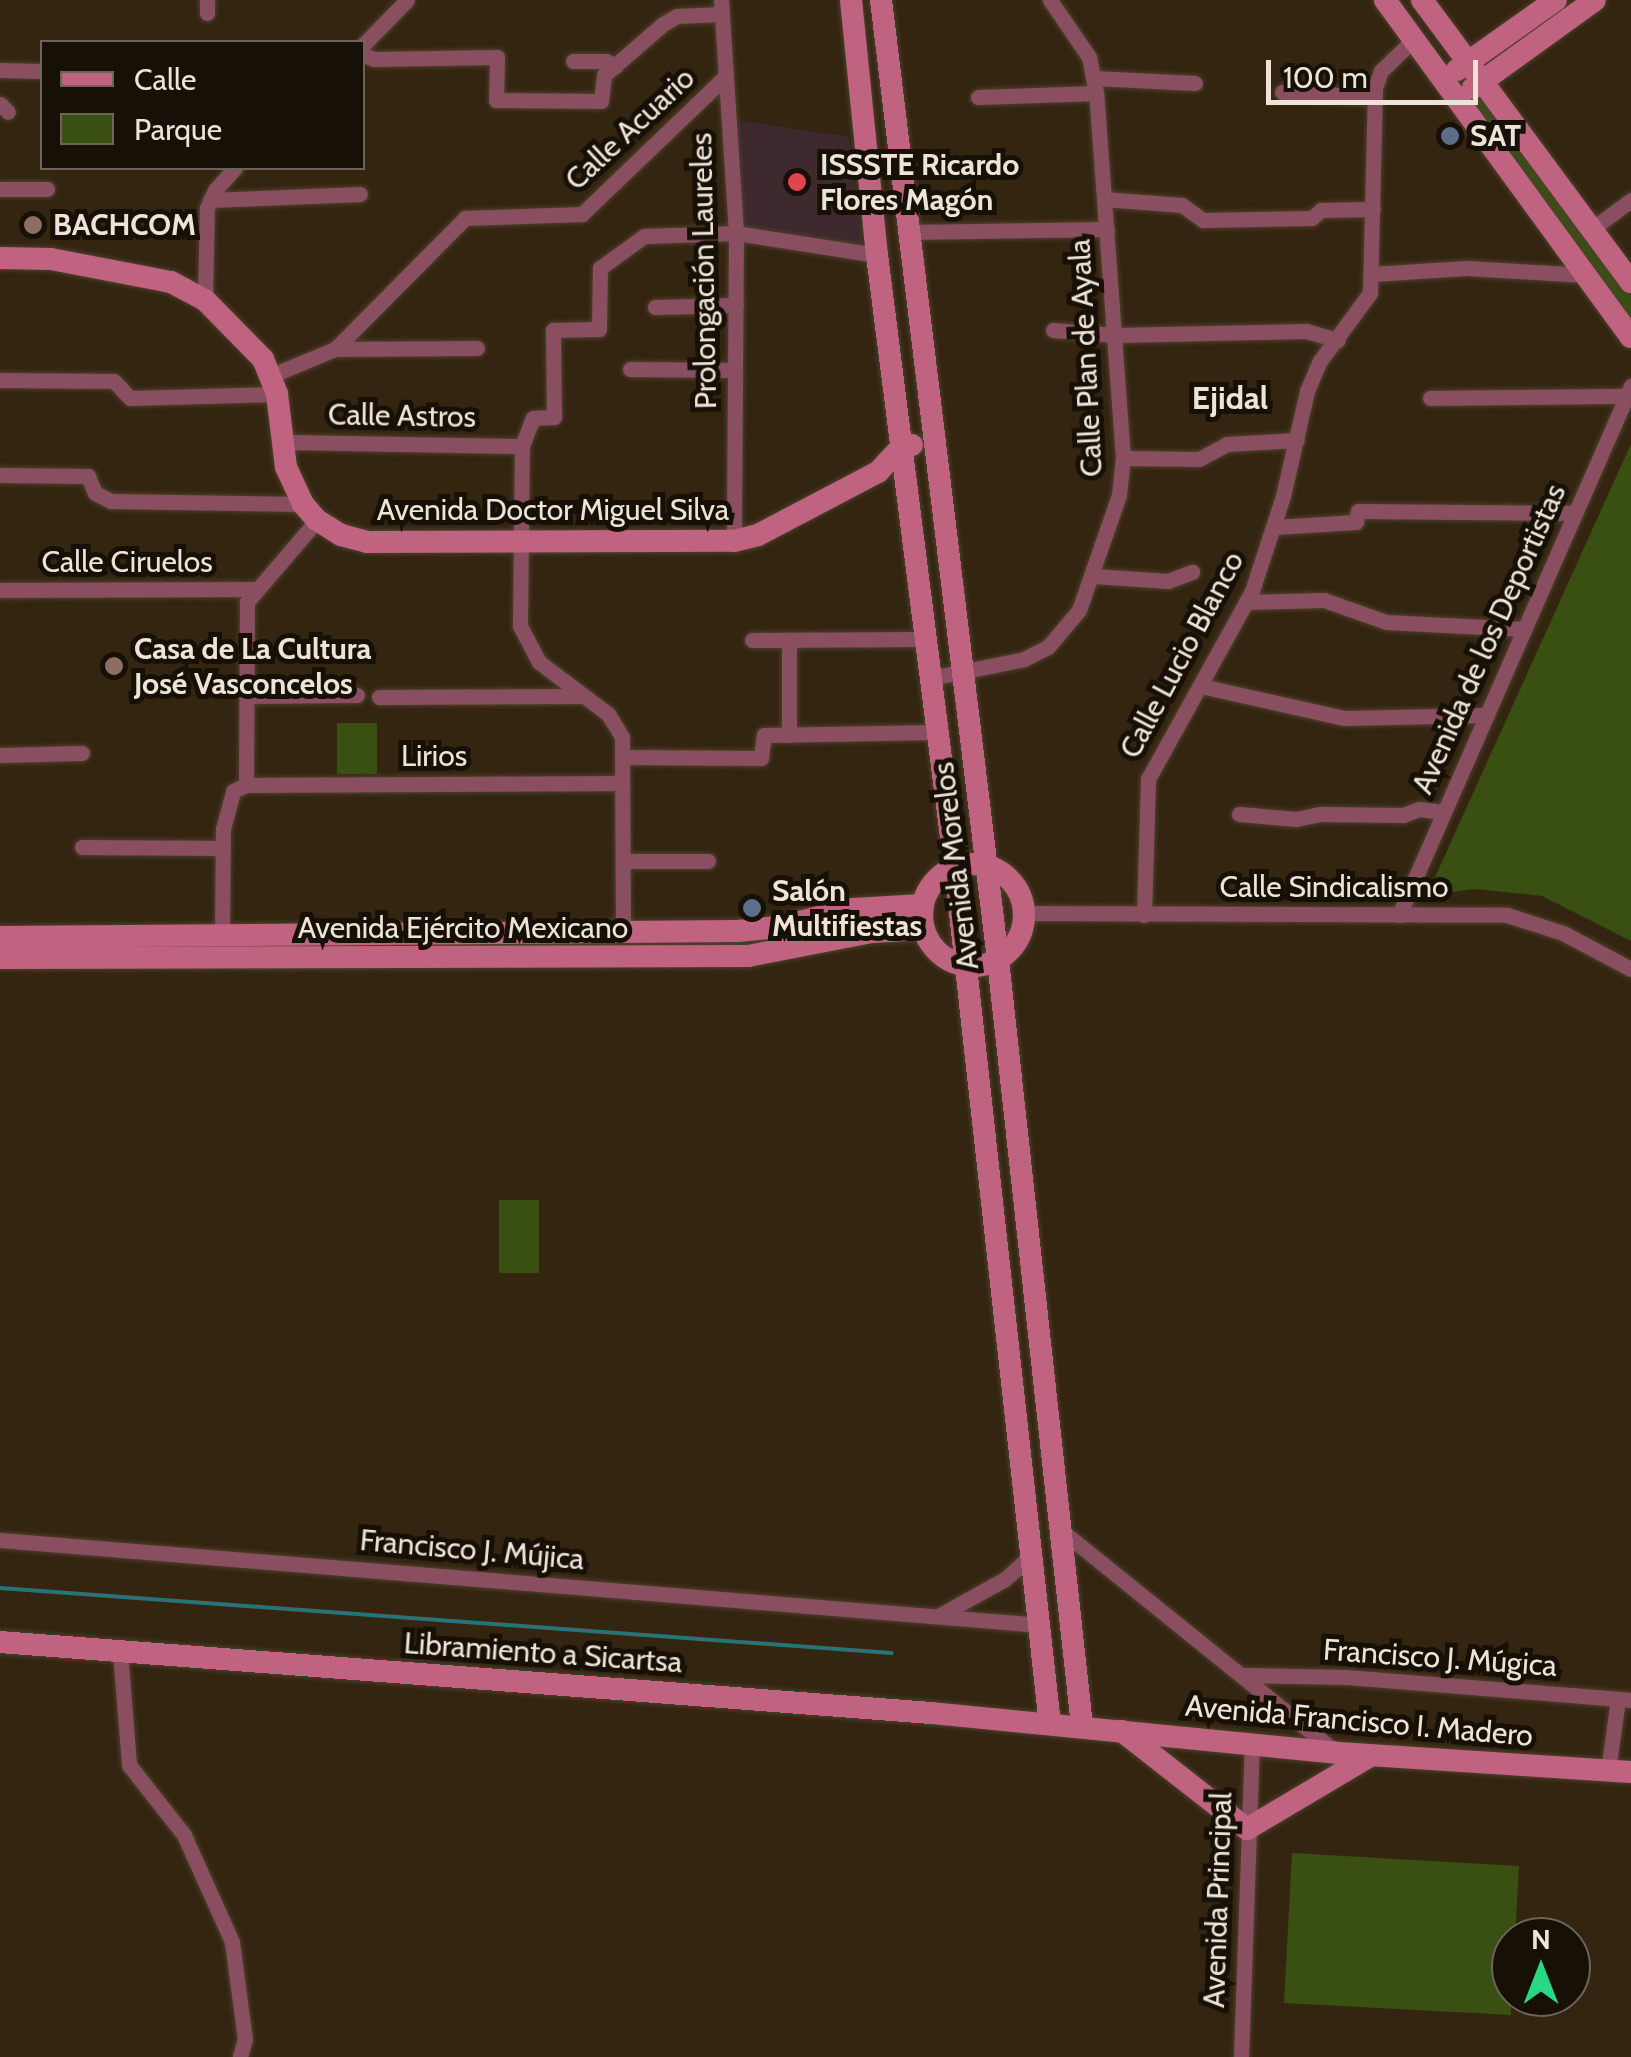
<!DOCTYPE html>
<html>
<head>
<meta charset="utf-8">
<style>
	body { margin:0 }
	#map { position:relative; width:1631px; height:2057px; overflow:hidden; background:#342511; font-family:Cabin,sans-serif }
	div>[style] { position:absolute }
	[style*='--x'] { left:calc(var(--x)*1px); top:calc(var(--y)*1px); width:calc(var(--w)*1px); rotate:calc(var(--a)*1deg) }
	.medical>* { inset:0; background:#3d292e }
	.green>* { inset:0; background:#395012; transform-origin:0 0 }
	.stream>* { height:4px; margin:-2px; padding:0 2px; transform-origin:2px; border-radius:2px; background:#297275 }
	.roads { filter:drop-shadow(0 0 2px #4e402d) drop-shadow(0 0 2px #4e402d) }
	.street>* { height:15px; margin:-7.5px; padding:0 7.5px; transform-origin:7.5px; border-radius:7.5px; background:#894f60 }
	.secondary>* { height:22px; margin:-11px; padding:0 11px; transform-origin:11px; border-radius:11px; background:#bf6380 }
	.secondary>.ring { margin:-11px; padding:0; box-sizing:content-box; background:none; border:22px solid #bf6380; border-radius:50% }
	.dots>* { width:28px; height:28px; translate:-50% -50%; box-sizing:border-box; border:5px solid #161007; border-radius:50% }
	span { translate:-50% -50%; white-space:nowrap; text-align:center; line-height:1.15; -webkit-text-stroke:10px #161007; paint-order:stroke }
	.street-label { font-size:30px; color:#ede3d7 }
	.poi-label { font-size:30px; color:#ede3d7; font-weight:700 }
	.left { translate:0 -50%; text-align:left }
	.neighbourhood-label { font-size:32px; color:#ede3d7; font-weight:700 }
	.legend { position:absolute; left:40px; top:40px; width:325px; height:130px; box-sizing:border-box; background:#161007; border:2px solid #6c645a; margin:0; padding:12px 18px; list-style:none; font-size:30px; color:#ede3d7 }
	.legend li { display:flex; align-items:center; gap:20px; height:50px }
	.legend b { width:50px; border:2px solid #6c645a }
	.north { position:absolute; left:1491px; top:1917px; width:100px; height:100px; box-sizing:border-box; background:#161007; border:2px solid #6c645a; border-radius:50%; rotate:0deg; font-size:28px; font-weight:700; line-height:40px; text-align:center; color:#ede3d7 }
	.north::after { content:''; display:block; margin:auto; width:35px; height:45px; background:#29d885; clip-path:polygon(50% 0,100% 100%,50% 72%,0 100%) }
	.scale { position:absolute; left:1266px; top:60px; width:212px; height:45px; box-sizing:border-box; border:5px solid #ede3d7; border-top:0; padding-left:12px; font-size:30px; line-height:35px; white-space:nowrap; color:#ede3d7; -webkit-text-stroke:8px #161007; paint-order:stroke }
</style>
</head>
<body>
<div id="map">
	<div class="medical">
		<div style="clip-path:polygon(735px 120px,849px 137px,863px 248px,742px 228px)"></div>
	</div>
	<div class="green">
		<div style="clip-path:polygon(1485px 97px,1631px 296px,1631px 323px,1473px 103px)"></div>
		<div style="clip-path:polygon(1631px 444px,1631px 941px,1542px 896px,1475px 889px,1427px 895px)"></div>
		<div style="left:337px;top:723px;width:40px;height:51px"></div>
		<div style="left:499px;top:1200px;width:40px;height:73px"></div>
		<div style="clip-path:polygon(1292px 1853px,1519px 1866px,1515px 1937px,1511px 1937px,1511px 2015px,1284px 2003px)"></div>
	</div>
	<div class="stream">
		<div style="--x:0;--y:1588;--w:894;--a:4.17"></div>
	</div>
	<div class="roads">
		<div class="street">
			<div style="--x:207;--y:0;--w:13;--a:90"></div>
			<div style="--x:721;--y:0;--w:233;--a:86.3"></div>
			<div style="--x:736;--y:233;--w:308;--a:90.4"></div>
			<div style="--x:362;--y:46;--w:64;--a:-45.6"></div>
			<div style="--x:362;--y:54;--w:13;--a:23"></div>
			<div style="--x:374;--y:59;--w:123;--a:-0.9"></div>
			<div style="--x:497;--y:57;--w:43;--a:91.3"></div>
			<div style="--x:496;--y:100;--w:105;--a:0.5"></div>
			<div style="--x:601;--y:101;--w:26;--a:-83"></div>
			<div style="--x:604;--y:75;--w:78;--a:-40.8"></div>
			<div style="--x:663;--y:24;--w:16;--a:-30"></div>
			<div style="--x:677;--y:16;--w:44;--a:-2.6"></div>
			<div style="--x:573;--y:61;--w:33;--a:0"></div>
			<div style="--x:606;--y:61;--w:11;--a:27"></div>
			<div style="--x:0;--y:70;--w:42;--a:1.4"></div>
			<div style="--x:1094;--y:78;--w:101;--a:2.8"></div>
			<div style="--x:1282;--y:92;--w:92;--a:3.1"></div>
			<div style="--x:978;--y:97;--w:118;--a:-1.9"></div>
			<div style="--x:0;--y:104;--w:11;--a:45"></div>
			<div style="--x:0;--y:189;--w:47;--a:0"></div>
			<div style="--x:1104;--y:199;--w:78;--a:4.4"></div>
			<div style="--x:1182;--y:205;--w:26;--a:36"></div>
			<div style="--x:1203;--y:220;--w:109;--a:-1.1"></div>
			<div style="--x:1312;--y:218;--w:12;--a:-42"></div>
			<div style="--x:1321;--y:210;--w:52;--a:-1.1"></div>
			<div style="--x:210;--y:200;--w:150;--a:-2.3"></div>
			<div style="--x:1592;--y:229;--w:49;--a:-36.6"></div>
			<div style="--x:909;--y:232;--w:198;--a:-0.9"></div>
			<div style="--x:1372;--y:274;--w:94;--a:-3.7"></div>
			<div style="--x:1466;--y:268;--w:120;--a:3.3"></div>
			<div style="--x:205;--y:300;--w:92;--a:-88.8"></div>
			<div style="--x:207;--y:208;--w:20;--a:-66"></div>
			<div style="--x:215;--y:190;--w:30;--a:-48"></div>
			<div style="--x:655;--y:307;--w:81;--a:-1.4"></div>
			<div style="--x:1053;--y:330;--w:62;--a:4.6"></div>
			<div style="--x:1115;--y:335;--w:191;--a:-1.2"></div>
			<div style="--x:1306;--y:331;--w:33;--a:16"></div>
			<div style="--x:335;--y:349;--w:142;--a:-0.4"></div>
			<div style="--x:630;--y:369;--w:105;--a:0.5"></div>
			<div style="--x:270;--y:376;--w:70;--a:-22.6"></div>
			<div style="--x:335;--y:349;--w:185;--a:-45.2"></div>
			<div style="--x:465;--y:218;--w:117;--a:-2"></div>
			<div style="--x:582;--y:214;--w:198;--a:-43.8"></div>
			<div style="--x:0;--y:380;--w:114;--a:0.5"></div>
			<div style="--x:114;--y:381;--w:23;--a:47"></div>
			<div style="--x:130;--y:398;--w:147;--a:-1.6"></div>
			<div style="--x:1430;--y:398;--w:197;--a:-0.6"></div>
			<div style="--x:281;--y:442;--w:241;--a:1"></div>
			<div style="--x:1123;--y:458;--w:76;--a:0.8"></div>
			<div style="--x:1199;--y:459;--w:32;--a:-28"></div>
			<div style="--x:1227;--y:444;--w:70;--a:-3.3"></div>
			<div style="--x:0;--y:475;--w:88;--a:0.7"></div>
			<div style="--x:88;--y:476;--w:18;--a:68"></div>
			<div style="--x:95;--y:493;--w:18;--a:27"></div>
			<div style="--x:111;--y:501;--w:192;--a:0.9"></div>
			<div style="--x:1275;--y:527;--w:81;--a:-3.5"></div>
			<div style="--x:1356;--y:522;--w:11;--a:-80"></div>
			<div style="--x:1358;--y:511;--w:217;--a:0.5"></div>
			<div style="--x:1094;--y:576;--w:74;--a:3.9"></div>
			<div style="--x:1168;--y:581;--w:26;--a:-21"></div>
			<div style="--x:0;--y:590;--w:254;--a:-0.2"></div>
			<div style="--x:1246;--y:602;--w:78;--a:-1.5"></div>
			<div style="--x:1324;--y:600;--w:66;--a:19.5"></div>
			<div style="--x:1386;--y:622;--w:139;--a:2.9"></div>
			<div style="--x:752;--y:640;--w:174;--a:-0.3"></div>
			<div style="--x:789;--y:640;--w:95;--a:90"></div>
			<div style="--x:931;--y:678;--w:95;--a:-11.5"></div>
			<div style="--x:1024;--y:659;--w:27;--a:-27"></div>
			<div style="--x:1048;--y:647;--w:48;--a:-50"></div>
			<div style="--x:1079;--y:610;--w:122;--a:-70.8"></div>
			<div style="--x:1119;--y:495;--w:37;--a:-84"></div>
			<div style="--x:1123;--y:458;--w:366;--a:-94.2"></div>
			<div style="--x:1096;--y:93;--w:37;--a:-101"></div>
			<div style="--x:1089;--y:57;--w:69;--a:-124.4"></div>
			<div style="--x:1201;--y:686;--w:147;--a:12.6"></div>
			<div style="--x:1344;--y:718;--w:143;--a:-1.2"></div>
			<div style="--x:246;--y:696;--w:111;--a:-0.5"></div>
			<div style="--x:379;--y:697;--w:202;--a:-0.3"></div>
			<div style="--x:0;--y:755;--w:82;--a:-1.4"></div>
			<div style="--x:622;--y:757;--w:139;--a:0.4"></div>
			<div style="--x:761;--y:758;--w:23;--a:-83"></div>
			<div style="--x:764;--y:735;--w:174;--a:-1"></div>
			<div style="--x:246;--y:785;--w:376;--a:-0.3"></div>
			<div style="--x:1239;--y:814;--w:57;--a:5"></div>
			<div style="--x:1296;--y:819;--w:25;--a:-12"></div>
			<div style="--x:1320;--y:814;--w:83;--a:0.7"></div>
			<div style="--x:1403;--y:815;--w:17;--a:-21"></div>
			<div style="--x:1419;--y:809;--w:24;--a:7"></div>
			<div style="--x:82;--y:847;--w:141;--a:0.4"></div>
			<div style="--x:623;--y:861;--w:85;--a:0"></div>
			<div style="--x:1024;--y:913;--w:483;--a:0.2"></div>
			<div style="--x:1507;--y:915;--w:59;--a:17.8"></div>
			<div style="--x:1563;--y:933;--w:77;--a:27.9"></div>
			<div style="--x:1144;--y:915;--w:136;--a:-88.3"></div>
			<div style="--x:1148;--y:779;--w:215;--a:-61"></div>
			<div style="--x:1252;--y:591;--w:100;--a:-71.9"></div>
			<div style="--x:1283;--y:496;--w:108;--a:-77.1"></div>
			<div style="--x:1307;--y:391;--w:33;--a:-67"></div>
			<div style="--x:1320;--y:361;--w:84;--a:-53.7"></div>
			<div style="--x:1370;--y:293;--w:205;--a:-88.6"></div>
			<div style="--x:1375;--y:88;--w:18;--a:-71"></div>
			<div style="--x:1381;--y:71;--w:46;--a:-44.1"></div>
			<div style="--x:1399;--y:915;--w:578;--a:-66.32"></div>
			<div style="--x:623;--y:932;--w:195;--a:-90.3"></div>
			<div style="--x:622;--y:737;--w:27;--a:-121"></div>
			<div style="--x:608;--y:714;--w:86;--a:-143"></div>
			<div style="--x:539;--y:662;--w:41;--a:-117.8"></div>
			<div style="--x:520;--y:626;--w:180;--a:-89.4"></div>
			<div style="--x:522;--y:446;--w:30;--a:-69"></div>
			<div style="--x:533;--y:418;--w:21;--a:-3"></div>
			<div style="--x:554;--y:417;--w:87;--a:-90.7"></div>
			<div style="--x:553;--y:330;--w:46;--a:-1.2"></div>
			<div style="--x:599;--y:329;--w:61;--a:-89.1"></div>
			<div style="--x:600;--y:268;--w:54;--a:-36"></div>
			<div style="--x:644;--y:236;--w:92;--a:-1.9"></div>
			<div style="--x:736;--y:233;--w:143;--a:8.9"></div>
			<div style="--x:222;--y:935;--w:106;--a:-89.5"></div>
			<div style="--x:223;--y:829;--w:39;--a:-75"></div>
			<div style="--x:233;--y:791;--w:14;--a:-25"></div>
			<div style="--x:246;--y:785;--w:183;--a:-89.7"></div>
			<div style="--x:247;--y:602;--w:108;--a:-49.5"></div>
			<div style="--x:1062;--y:1531;--w:351;--a:38.9"></div>
			<div style="--x:0;--y:1540;--w:1043;--a:4.67"></div>
			<div style="--x:940;--y:1615;--w:74;--a:-29"></div>
			<div style="--x:1005;--y:1579;--w:36;--a:-42"></div>
			<div style="--x:120;--y:1652;--w:113;--a:85.4"></div>
			<div style="--x:129;--y:1765;--w:89;--a:51.8"></div>
			<div style="--x:184;--y:1835;--w:117;--a:65.8"></div>
			<div style="--x:232;--y:1942;--w:98;--a:82.4"></div>
			<div style="--x:245;--y:2039;--w:19;--a:106"></div>
			<div style="--x:1245;--y:1675;--w:101;--a:1.1"></div>
			<div style="--x:1346;--y:1677;--w:286;--a:4.6"></div>
			<div style="--x:1608;--y:1771;--w:73;--a:-82.1"></div>
			<div style="--x:1241;--y:2057;--w:313;--a:-88"></div>
		</div>
		<div class="secondary">
			<div style="--x:851;--y:0;--w:256;--a:84.2"></div>
			<div style="--x:877;--y:255;--w:618;--a:82.75"></div>
			<div style="--x:955;--y:868;--w:861;--a:83.67"></div>
			<div style="--x:881;--y:0;--w:967;--a:83.05"></div>
			<div style="--x:998;--y:960;--w:771;--a:83.74"></div>
			<div style="--x:1385;--y:0;--w:417;--a:53.9"></div>
			<div style="--x:1422;--y:0;--w:351;--a:53.5"></div>
			<div style="--x:1457;--y:70;--w:121;--a:-35.3"></div>
			<div style="--x:1473;--y:88;--w:150;--a:-35.8"></div>
			<div style="--x:0;--y:258;--w:51;--a:1.1"></div>
			<div style="--x:51;--y:259;--w:122;--a:10.9"></div>
			<div style="--x:171;--y:282;--w:38;--a:28"></div>
			<div style="--x:205;--y:300;--w:83;--a:45.5"></div>
			<div style="--x:263;--y:359;--w:38;--a:68"></div>
			<div style="--x:277;--y:394;--w:74;--a:83"></div>
			<div style="--x:286;--y:467;--w:41;--a:65.3"></div>
			<div style="--x:303;--y:504;--w:21;--a:49"></div>
			<div style="--x:317;--y:520;--w:28;--a:32"></div>
			<div style="--x:341;--y:535;--w:27;--a:15"></div>
			<div style="--x:367;--y:542;--w:367;--a:-0.2"></div>
			<div style="--x:734;--y:541;--w:25;--a:-14"></div>
			<div style="--x:758;--y:535;--w:136;--a:-27.7"></div>
			<div style="--x:878;--y:472;--w:35;--a:-47"></div>
			<div style="--x:902;--y:446;--w:10;--a:-6"></div>
			<div class="ring" style="left:922px;top:864px;width:80px;height:80px"></div>
			<div style="--x:0;--y:937;--w:738;--a:-0.47"></div>
			<div style="--x:738;--y:931;--w:40;--a:-5.7"></div>
			<div style="--x:778;--y:927;--w:77;--a:-13.5"></div>
			<div style="--x:853;--y:909;--w:70;--a:-3.3"></div>
			<div style="--x:0;--y:958;--w:748;--a:-0.15"></div>
			<div style="--x:748;--y:956;--w:126;--a:-11"></div>
			<div style="--x:872;--y:932;--w:52;--a:-3.3"></div>
			<div style="--x:0;--y:1642;--w:934;--a:4.36"></div>
			<div style="--x:931;--y:1713;--w:409;--a:5.6"></div>
			<div style="--x:1338;--y:1753;--w:294;--a:3.7"></div>
			<div style="--x:1122;--y:1731;--w:159;--a:38.1"></div>
			<div style="--x:1247;--y:1829;--w:143;--a:-30.7"></div>
		</div>
	</div>
	<div class="dots">
		<div style="left:1450px;top:136px;background:#5c6f8a"></div>
		<div style="left:797px;top:182px;background:#e0444e"></div>
		<div style="left:33px;top:225px;background:#8d6e63"></div>
		<div style="left:114px;top:666px;background:#8d6e63"></div>
		<div style="left:752px;top:908px;background:#5c6f8a"></div>
	</div>
	<div class="street-label">
		<span style="left:630px;top:129px;rotate:-43deg">Calle Acuario</span>
		<span style="left:704px;top:271px;rotate:-91deg">Prolongación Laureles</span>
		<span style="left:1086px;top:358px;rotate:-93deg">Calle Plan de Ayala</span>
		<span style="left:402px;top:416px;rotate:1deg">Calle Astros</span>
		<span style="left:553px;top:510px">Avenida Doctor Miguel Silva</span>
		<span style="left:127px;top:562px">Calle Ciruelos</span>
		<span style="left:1489px;top:639px;rotate:-66deg">Avenida de los Deportistas</span>
		<span style="left:1182px;top:655px;rotate:-62deg">Calle Lucio Blanco</span>
		<span style="left:434px;top:756px">Lirios</span>
		<span style="left:956px;top:866px;rotate:-97deg">Avenida Morelos</span>
		<span style="left:1334px;top:887px">Calle Sindicalismo</span>
		<span style="left:463px;top:928px">Avenida Ejército Mexicano</span>
		<span style="left:472px;top:1550px;rotate:5deg">Francisco J. Mújica</span>
		<span style="left:543px;top:1653px;rotate:4deg">Libramiento a Sicartsa</span>
		<span style="left:1440px;top:1658px;rotate:4deg">Francisco J. Múgica</span>
		<span style="left:1359px;top:1721px;rotate:5deg">Avenida Francisco I. Madero</span>
		<span style="left:1218px;top:1900px;rotate:-88deg">Avenida Principal</span>
	</div>
	<div class="poi-label">
		<span class="left" style="left:1470px;top:136px">SAT</span>
		<span class="left" style="left:820px;top:182px">ISSSTE Ricardo<br>Flores Magón</span>
		<span class="left" style="left:53px;top:225px">BACHCOM</span>
		<span class="left" style="left:134px;top:666px">Casa de La Cultura<br>José Vasconcelos</span>
		<span class="left" style="left:772px;top:908px">Salón<br>Multifiestas</span>
	</div>
	<div class="neighbourhood-label">
		<span style="left:1230px;top:398px">Ejidal</span>
	</div>
	<ul class="legend">
	<li><b style="height:12px;background:#bf6380"></b>Calle</li>
	<li><b style="height:28px;background:#395012"></b>Parque</li>
	</ul>
	<div class="north">N</div>
	<div class="scale">100 m</div>
</div>
</body>
</html>
